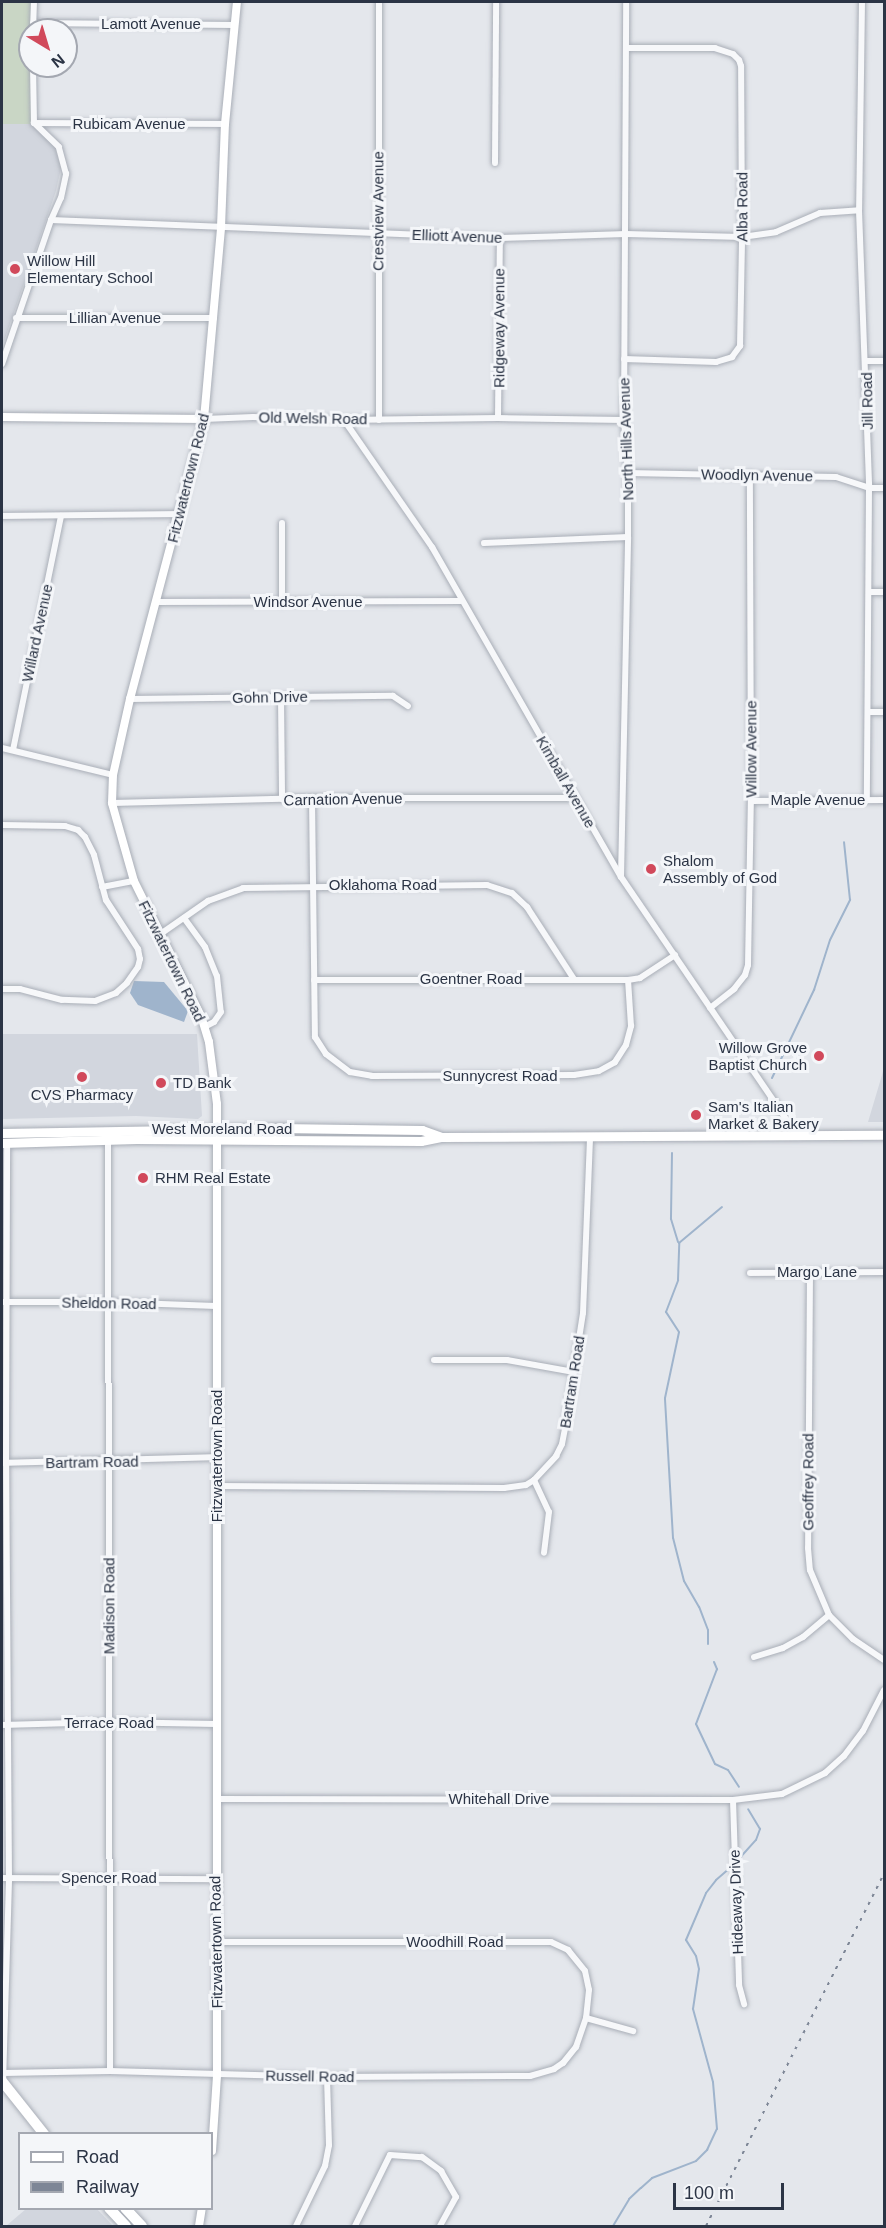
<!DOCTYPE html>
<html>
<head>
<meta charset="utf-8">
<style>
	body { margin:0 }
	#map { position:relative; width:886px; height:2228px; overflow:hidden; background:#e4e7ec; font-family:Arial,sans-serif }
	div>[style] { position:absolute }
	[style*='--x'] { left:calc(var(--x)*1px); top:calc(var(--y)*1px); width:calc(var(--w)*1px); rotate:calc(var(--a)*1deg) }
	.built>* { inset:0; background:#d2d6de }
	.green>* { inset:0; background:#c9d6c5; transform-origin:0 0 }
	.water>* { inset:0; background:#9fb4cc }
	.stream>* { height:2px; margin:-1px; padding:0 1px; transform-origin:1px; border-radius:1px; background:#9fb4cc }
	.roads { filter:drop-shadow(0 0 2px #a9aeb7) drop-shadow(0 0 2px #a9aeb7) }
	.street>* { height:6px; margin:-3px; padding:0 3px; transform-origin:3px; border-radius:3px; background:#f7f8fa }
	.secondary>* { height:8px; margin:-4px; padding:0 4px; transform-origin:4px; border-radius:4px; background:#fff }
	.primary>* { height:9px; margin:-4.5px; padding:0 4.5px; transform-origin:4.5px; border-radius:4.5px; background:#fff }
	.highway>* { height:10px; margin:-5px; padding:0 5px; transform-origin:5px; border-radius:5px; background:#fff }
	.rail>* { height:2px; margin-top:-1px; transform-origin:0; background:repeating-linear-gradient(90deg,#7d8696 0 3px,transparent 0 9px) }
	.dots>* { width:16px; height:16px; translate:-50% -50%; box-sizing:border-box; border:3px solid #f4f6f9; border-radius:50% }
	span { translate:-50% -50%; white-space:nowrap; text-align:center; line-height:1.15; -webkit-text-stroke:6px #f4f6f9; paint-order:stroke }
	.street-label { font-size:15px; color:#2b3445 }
	.poi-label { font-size:15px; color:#2b3445 }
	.left { translate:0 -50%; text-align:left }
	.right { translate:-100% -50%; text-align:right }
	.frame { position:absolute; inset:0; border:3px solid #2b3445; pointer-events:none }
	.legend { position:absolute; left:18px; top:2132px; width:195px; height:78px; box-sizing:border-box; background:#f4f6f9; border:2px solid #a4a8b1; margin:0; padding:8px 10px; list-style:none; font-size:18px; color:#2b3445 }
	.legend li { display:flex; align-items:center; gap:12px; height:30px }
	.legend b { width:30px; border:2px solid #a4a8b1 }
	.north { position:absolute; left:18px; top:18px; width:60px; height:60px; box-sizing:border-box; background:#f4f6f9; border:2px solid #a4a8b1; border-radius:50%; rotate:142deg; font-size:16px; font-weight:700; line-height:24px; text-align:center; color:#2b3445 }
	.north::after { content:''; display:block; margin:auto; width:21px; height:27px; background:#d1495b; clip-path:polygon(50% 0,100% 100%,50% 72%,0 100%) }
	.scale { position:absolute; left:673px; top:2183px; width:111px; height:27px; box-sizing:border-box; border:3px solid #2b3445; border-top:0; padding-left:8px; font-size:18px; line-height:21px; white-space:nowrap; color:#2b3445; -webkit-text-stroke:4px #f4f6f9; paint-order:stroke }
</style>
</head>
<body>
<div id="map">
	<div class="built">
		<div style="clip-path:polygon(2px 124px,31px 124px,55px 147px,61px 168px,56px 191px,2px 347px)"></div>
		<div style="clip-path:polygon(2px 1034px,197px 1034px,202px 1116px,198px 1119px,136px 1116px,2px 1119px)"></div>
		<div style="clip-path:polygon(884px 1067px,884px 1122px,868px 1122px,882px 1075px)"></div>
		<div style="clip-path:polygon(26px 2209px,97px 2209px,113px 2226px,6px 2226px)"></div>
	</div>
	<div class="green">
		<div style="left:2px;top:2px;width:30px;height:122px"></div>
	</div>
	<div class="water">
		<div style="clip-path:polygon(134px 981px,164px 982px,188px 1011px,184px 1022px,138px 1005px,130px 993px)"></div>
	</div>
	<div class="stream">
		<div style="--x:772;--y:1078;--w:98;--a:-64.5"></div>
		<div style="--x:814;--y:990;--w:52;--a:-72.3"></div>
		<div style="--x:830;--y:940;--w:45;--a:-63.4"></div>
		<div style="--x:850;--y:900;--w:58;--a:-95.9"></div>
		<div style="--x:672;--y:1153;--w:66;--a:90.9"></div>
		<div style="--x:671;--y:1219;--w:24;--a:73"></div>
		<div style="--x:708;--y:1644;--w:14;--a:-90"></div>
		<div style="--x:708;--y:1630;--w:25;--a:-111"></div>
		<div style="--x:699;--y:1607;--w:30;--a:-120"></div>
		<div style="--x:684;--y:1581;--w:44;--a:-104.3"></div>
		<div style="--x:673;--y:1538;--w:140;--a:-93.3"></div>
		<div style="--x:665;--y:1398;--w:67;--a:-78"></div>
		<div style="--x:679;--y:1332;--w:24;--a:-123"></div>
		<div style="--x:666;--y:1312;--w:34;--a:-69"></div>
		<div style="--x:678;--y:1280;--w:37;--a:-88"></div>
		<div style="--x:679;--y:1243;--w:56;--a:-39.9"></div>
		<div style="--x:714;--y:1662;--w:8;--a:67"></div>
		<div style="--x:717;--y:1669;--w:59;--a:110.9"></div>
		<div style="--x:696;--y:1724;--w:44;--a:64.6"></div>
		<div style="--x:715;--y:1764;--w:14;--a:25"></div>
		<div style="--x:728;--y:1770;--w:20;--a:57"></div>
		<div style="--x:737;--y:1861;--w:28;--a:-48"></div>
		<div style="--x:756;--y:1840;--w:12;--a:-70"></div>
		<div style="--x:760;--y:1829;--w:23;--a:-121"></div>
		<div style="--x:613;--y:2226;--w:31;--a:-59"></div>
		<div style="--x:629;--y:2199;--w:16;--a:-43"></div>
		<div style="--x:641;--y:2188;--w:15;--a:-42"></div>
		<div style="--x:652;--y:2178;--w:47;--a:-21.1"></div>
		<div style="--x:696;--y:2161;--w:16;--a:-45"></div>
		<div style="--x:707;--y:2150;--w:23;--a:-65"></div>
		<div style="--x:717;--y:2129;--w:47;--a:-94.9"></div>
		<div style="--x:713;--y:2082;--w:76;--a:-105.3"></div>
		<div style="--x:693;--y:2009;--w:40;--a:-81.5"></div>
		<div style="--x:699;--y:1969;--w:13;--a:-103"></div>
		<div style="--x:696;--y:1956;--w:19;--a:-122"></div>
		<div style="--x:686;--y:1940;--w:51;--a:-66.9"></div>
		<div style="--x:706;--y:1893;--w:16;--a:-52"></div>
		<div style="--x:716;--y:1880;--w:23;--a:-41"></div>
	</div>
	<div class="roads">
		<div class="street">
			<div style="--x:862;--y:2;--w:208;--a:90.8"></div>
			<div style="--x:859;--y:210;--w:278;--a:87.9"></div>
			<div style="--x:869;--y:488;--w:312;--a:90.4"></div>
			<div style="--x:33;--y:23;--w:201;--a:0.6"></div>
			<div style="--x:33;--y:30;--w:28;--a:-88"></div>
			<div style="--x:34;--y:123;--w:191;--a:0.3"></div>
			<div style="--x:495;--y:163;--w:161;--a:-89.6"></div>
			<div style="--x:51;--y:220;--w:449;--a:2.3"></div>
			<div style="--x:500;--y:238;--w:126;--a:-1.8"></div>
			<div style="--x:626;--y:234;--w:116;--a:1.5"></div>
			<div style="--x:742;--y:237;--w:34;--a:-8"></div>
			<div style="--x:776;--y:232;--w:48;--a:-23.4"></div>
			<div style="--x:820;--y:213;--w:39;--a:-4"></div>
			<div style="--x:16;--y:318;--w:198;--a:0"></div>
			<div style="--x:624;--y:359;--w:92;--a:1.9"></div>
			<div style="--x:716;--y:362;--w:17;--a:-17"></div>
			<div style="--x:732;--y:357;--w:14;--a:-54"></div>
			<div style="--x:740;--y:346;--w:109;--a:-88.9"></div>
			<div style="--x:742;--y:237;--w:171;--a:-90.3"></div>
			<div style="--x:741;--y:66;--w:6;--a:-108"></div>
			<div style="--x:739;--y:60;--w:8;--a:-135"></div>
			<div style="--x:733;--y:54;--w:19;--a:-162"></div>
			<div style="--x:715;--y:48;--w:88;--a:180"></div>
			<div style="--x:866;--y:361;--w:18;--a:0"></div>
			<div style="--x:2;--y:364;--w:152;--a:-71.2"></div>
			<div style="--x:51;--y:220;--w:24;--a:-66"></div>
			<div style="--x:61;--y:198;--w:25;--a:-78"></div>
			<div style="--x:66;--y:174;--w:28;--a:-105"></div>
			<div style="--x:59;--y:147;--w:35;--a:-136"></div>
			<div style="--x:34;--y:123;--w:57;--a:-91"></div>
			<div style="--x:498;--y:418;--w:180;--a:-89.4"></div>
			<div style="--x:204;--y:419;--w:49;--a:-2.3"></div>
			<div style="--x:253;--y:417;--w:91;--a:1.9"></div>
			<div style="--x:344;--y:420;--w:154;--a:-0.7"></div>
			<div style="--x:498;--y:418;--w:126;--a:0.9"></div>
			<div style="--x:344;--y:420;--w:155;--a:55.3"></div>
			<div style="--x:432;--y:547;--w:380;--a:60.2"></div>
			<div style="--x:621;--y:877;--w:314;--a:55.7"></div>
			<div style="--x:379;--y:420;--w:418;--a:-90"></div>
			<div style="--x:628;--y:473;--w:208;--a:1.1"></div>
			<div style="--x:836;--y:477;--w:35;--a:18"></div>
			<div style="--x:869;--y:488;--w:15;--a:0"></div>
			<div style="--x:2;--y:516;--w:178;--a:-0.6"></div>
			<div style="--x:282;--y:523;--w:80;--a:90"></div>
			<div style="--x:484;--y:543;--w:144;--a:-2.4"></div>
			<div style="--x:869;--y:592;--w:15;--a:0"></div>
			<div style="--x:155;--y:602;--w:306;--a:-0.2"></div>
			<div style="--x:281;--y:697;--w:102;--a:89.4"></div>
			<div style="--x:130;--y:699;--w:263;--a:-0.7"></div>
			<div style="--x:393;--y:696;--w:18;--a:34"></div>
			<div style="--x:869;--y:712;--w:15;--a:0"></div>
			<div style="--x:2;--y:748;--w:114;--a:13.7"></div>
			<div style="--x:13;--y:750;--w:239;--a:-78.4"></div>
			<div style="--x:312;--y:798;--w:239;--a:89.3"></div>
			<div style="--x:315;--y:1037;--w:20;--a:57"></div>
			<div style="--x:326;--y:1054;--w:30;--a:37"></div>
			<div style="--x:350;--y:1072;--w:22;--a:10"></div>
			<div style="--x:372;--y:1076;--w:202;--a:-0.3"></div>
			<div style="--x:574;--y:1075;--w:25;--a:-9"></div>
			<div style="--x:599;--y:1071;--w:18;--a:-29"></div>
			<div style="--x:615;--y:1062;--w:20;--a:-57"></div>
			<div style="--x:626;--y:1045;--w:20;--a:-75"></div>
			<div style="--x:631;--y:1026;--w:46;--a:-93.7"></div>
			<div style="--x:628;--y:980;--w:12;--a:-9"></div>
			<div style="--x:640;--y:978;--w:42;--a:-33.3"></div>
			<div style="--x:751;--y:801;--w:133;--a:-0.4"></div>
			<div style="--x:112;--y:803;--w:200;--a:-1.4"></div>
			<div style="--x:312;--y:798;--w:263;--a:0"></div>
			<div style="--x:2;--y:825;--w:63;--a:0.9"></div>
			<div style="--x:65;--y:826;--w:14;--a:17"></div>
			<div style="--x:78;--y:830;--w:10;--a:45"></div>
			<div style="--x:85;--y:837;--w:20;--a:63"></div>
			<div style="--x:94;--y:855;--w:47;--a:75.1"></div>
			<div style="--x:106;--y:900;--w:59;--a:56.9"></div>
			<div style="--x:138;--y:949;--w:10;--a:79"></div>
			<div style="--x:140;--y:959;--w:8;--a:104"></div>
			<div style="--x:138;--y:967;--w:19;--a:125"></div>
			<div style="--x:127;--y:983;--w:15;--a:138"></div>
			<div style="--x:116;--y:993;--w:22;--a:159"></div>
			<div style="--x:95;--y:1001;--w:33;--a:-178"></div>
			<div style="--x:62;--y:1000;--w:43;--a:-165.3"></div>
			<div style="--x:20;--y:989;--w:18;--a:180"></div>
			<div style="--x:621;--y:877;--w:340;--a:-88.8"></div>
			<div style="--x:628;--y:537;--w:64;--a:-90"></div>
			<div style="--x:628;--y:473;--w:53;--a:-94.3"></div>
			<div style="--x:624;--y:420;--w:418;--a:-89.7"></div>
			<div style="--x:102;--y:887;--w:33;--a:-11"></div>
			<div style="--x:184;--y:918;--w:36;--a:54"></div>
			<div style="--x:205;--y:947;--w:31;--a:68"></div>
			<div style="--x:217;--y:976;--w:36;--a:84"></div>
			<div style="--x:221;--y:1012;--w:12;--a:125"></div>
			<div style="--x:214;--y:1022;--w:11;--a:153"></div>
			<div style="--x:159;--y:935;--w:60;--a:-34.8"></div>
			<div style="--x:208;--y:901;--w:37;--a:-20"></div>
			<div style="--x:243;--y:888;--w:244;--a:-0.7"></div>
			<div style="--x:487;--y:885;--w:26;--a:18"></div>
			<div style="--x:512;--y:893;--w:21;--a:43"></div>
			<div style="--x:527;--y:907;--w:86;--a:56.9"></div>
			<div style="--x:314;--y:980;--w:314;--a:0"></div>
			<div style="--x:710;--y:1008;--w:31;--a:-38"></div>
			<div style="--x:734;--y:989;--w:18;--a:-52"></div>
			<div style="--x:745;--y:975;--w:10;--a:-73"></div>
			<div style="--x:748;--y:965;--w:164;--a:-89"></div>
			<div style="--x:751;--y:801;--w:327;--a:-90.2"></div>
			<div style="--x:108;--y:1141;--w:930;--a:89.88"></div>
			<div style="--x:750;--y:1273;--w:134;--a:-0.4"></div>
			<div style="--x:810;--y:1273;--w:275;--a:90.4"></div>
			<div style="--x:808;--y:1548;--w:22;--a:85"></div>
			<div style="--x:810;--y:1570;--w:49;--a:67.1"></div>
			<div style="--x:829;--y:1615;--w:34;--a:45"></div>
			<div style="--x:853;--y:1639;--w:37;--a:34"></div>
			<div style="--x:2;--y:1302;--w:105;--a:0"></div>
			<div style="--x:107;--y:1302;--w:109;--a:2.1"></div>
			<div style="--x:434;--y:1360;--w:73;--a:0"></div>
			<div style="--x:507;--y:1360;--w:68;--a:10.2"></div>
			<div style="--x:2;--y:1463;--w:216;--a:-1.6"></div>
			<div style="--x:534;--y:1480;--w:35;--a:65"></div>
			<div style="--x:549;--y:1512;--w:41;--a:97"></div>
			<div style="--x:218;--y:1486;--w:286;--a:0.4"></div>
			<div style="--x:504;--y:1488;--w:22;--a:-8"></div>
			<div style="--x:526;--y:1485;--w:9;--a:-32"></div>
			<div style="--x:534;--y:1480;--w:33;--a:-47"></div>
			<div style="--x:556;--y:1456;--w:13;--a:-63"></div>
			<div style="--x:562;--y:1444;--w:16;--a:-79"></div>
			<div style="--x:565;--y:1428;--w:116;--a:-81.1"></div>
			<div style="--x:583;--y:1313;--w:176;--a:-87.7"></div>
			<div style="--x:754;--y:1657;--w:30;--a:-17"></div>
			<div style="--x:783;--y:1648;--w:23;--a:-29"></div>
			<div style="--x:803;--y:1637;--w:34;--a:-40"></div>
			<div style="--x:2;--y:1725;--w:107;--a:-1.6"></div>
			<div style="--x:109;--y:1722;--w:107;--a:1.1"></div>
			<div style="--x:216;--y:1799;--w:517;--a:0.11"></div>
			<div style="--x:733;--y:1800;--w:49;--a:-7"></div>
			<div style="--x:782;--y:1794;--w:48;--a:-26"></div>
			<div style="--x:825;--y:1773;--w:25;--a:-42"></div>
			<div style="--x:844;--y:1756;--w:31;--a:-53"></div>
			<div style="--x:863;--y:1731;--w:46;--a:-62.9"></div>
			<div style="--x:733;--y:1800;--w:185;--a:88.1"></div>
			<div style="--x:739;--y:1985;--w:20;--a:75"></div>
			<div style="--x:2;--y:1878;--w:214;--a:0.3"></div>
			<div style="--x:217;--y:1942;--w:334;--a:0"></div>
			<div style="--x:551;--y:1942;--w:19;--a:25"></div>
			<div style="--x:568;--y:1950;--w:27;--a:51"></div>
			<div style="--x:585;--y:1971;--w:19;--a:78"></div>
			<div style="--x:589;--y:1990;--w:28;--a:96"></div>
			<div style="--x:586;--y:2018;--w:49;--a:15.5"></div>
			<div style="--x:3;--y:2073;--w:107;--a:-1.1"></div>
			<div style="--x:110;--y:2071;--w:217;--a:1.6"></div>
			<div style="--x:327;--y:2077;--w:203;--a:-0.3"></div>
			<div style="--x:530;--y:2076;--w:25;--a:-16"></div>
			<div style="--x:554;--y:2069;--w:11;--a:-34"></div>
			<div style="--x:563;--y:2063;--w:21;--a:-51"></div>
			<div style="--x:576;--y:2047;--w:31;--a:-71"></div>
			<div style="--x:3;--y:2083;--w:206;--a:-88.3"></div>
			<div style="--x:9;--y:1877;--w:414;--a:-90.4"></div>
			<div style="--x:6;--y:1463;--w:320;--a:-89.8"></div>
			<div style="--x:296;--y:2226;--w:67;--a:-64.2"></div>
			<div style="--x:325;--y:2166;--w:21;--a:-79"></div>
			<div style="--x:329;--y:2145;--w:68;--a:-91.7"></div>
			<div style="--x:355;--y:2226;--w:79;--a:-63.8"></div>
			<div style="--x:390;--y:2155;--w:32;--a:4"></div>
			<div style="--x:422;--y:2157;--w:24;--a:36"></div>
			<div style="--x:441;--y:2171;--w:30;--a:60"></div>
			<div style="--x:456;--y:2197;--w:33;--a:119"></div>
		</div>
		<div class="secondary">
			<div style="--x:2;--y:417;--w:202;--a:0.6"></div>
			<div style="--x:212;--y:2151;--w:76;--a:-86.2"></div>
			<div style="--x:217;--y:2075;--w:971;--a:-90"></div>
			<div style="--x:217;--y:1104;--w:63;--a:-97.4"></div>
			<div style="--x:209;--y:1042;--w:27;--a:-107"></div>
			<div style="--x:201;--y:1016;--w:151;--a:-116.4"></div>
			<div style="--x:134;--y:881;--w:81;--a:-105.8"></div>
			<div style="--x:112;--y:803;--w:28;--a:-88"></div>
			<div style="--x:113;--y:775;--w:78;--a:-77.4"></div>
			<div style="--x:130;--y:699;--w:290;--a:-75.2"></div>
			<div style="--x:204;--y:419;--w:193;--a:-84.9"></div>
			<div style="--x:221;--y:227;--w:103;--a:-87.8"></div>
			<div style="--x:225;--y:124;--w:123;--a:-84.4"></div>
			<div style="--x:199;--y:2226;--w:18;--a:-81"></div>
		</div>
		<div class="primary">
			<div style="--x:2;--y:1133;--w:277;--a:-1"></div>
			<div style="--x:279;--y:1128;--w:143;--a:0.8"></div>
			<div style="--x:422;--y:1130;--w:20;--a:20"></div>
			<div style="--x:2;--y:1143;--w:134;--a:-1.7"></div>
			<div style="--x:136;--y:1139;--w:285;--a:0.4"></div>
			<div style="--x:421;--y:1141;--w:20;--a:-11"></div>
			<div style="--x:441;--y:1137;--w:443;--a:-0.3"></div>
		</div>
		<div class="highway">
			<div style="--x:2;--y:2081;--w:68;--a:51.6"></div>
			<div style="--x:109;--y:2208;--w:25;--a:47"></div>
			<div style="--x:125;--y:2208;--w:25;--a:47"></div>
		</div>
	</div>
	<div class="rail">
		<div style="--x:706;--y:2226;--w:394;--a:-63.2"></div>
	</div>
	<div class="dots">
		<div style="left:15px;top:269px;background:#d1495b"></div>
		<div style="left:651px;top:869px;background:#d1495b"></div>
		<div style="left:819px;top:1056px;background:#d1495b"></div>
		<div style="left:82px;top:1077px;background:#d1495b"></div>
		<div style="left:161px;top:1083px;background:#d1495b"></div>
		<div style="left:696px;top:1115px;background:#d1495b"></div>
		<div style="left:143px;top:1178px;background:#d1495b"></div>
	</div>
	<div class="street-label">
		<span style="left:151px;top:24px">Lamott Avenue</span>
		<span style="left:129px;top:124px">Rubicam Avenue</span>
		<span style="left:742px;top:207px;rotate:-90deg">Alba Road</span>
		<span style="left:378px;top:211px;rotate:-90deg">Crestview Avenue</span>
		<span style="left:457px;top:236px;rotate:2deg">Elliott Avenue</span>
		<span style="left:115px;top:318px">Lillian Avenue</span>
		<span style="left:499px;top:328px;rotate:-90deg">Ridgeway Avenue</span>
		<span style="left:867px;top:401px;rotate:-91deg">Jill Road</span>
		<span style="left:313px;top:418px;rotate:1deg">Old Welsh Road</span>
		<span style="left:626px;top:439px;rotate:-92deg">North Hills Avenue</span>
		<span style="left:757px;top:475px;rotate:1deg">Woodlyn Avenue</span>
		<span style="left:188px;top:478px;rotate:-76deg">Fitzwatertown Road</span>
		<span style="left:308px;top:602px">Windsor Avenue</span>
		<span style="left:37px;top:633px;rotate:-78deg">Willard Avenue</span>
		<span style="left:270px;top:697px;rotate:-1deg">Gohn Drive</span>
		<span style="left:751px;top:749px;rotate:-90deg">Willow Avenue</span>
		<span style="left:566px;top:782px;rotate:60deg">Kimball Avenue</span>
		<span style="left:343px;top:799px;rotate:-1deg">Carnation Avenue</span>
		<span style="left:818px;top:800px">Maple Avenue</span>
		<span style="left:383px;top:885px">Oklahoma Road</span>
		<span style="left:172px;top:961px;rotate:64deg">Fitzwatertown Road</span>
		<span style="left:471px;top:979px">Goentner Road</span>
		<span style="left:500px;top:1076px">Sunnycrest Road</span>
		<span style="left:222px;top:1129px">West Moreland Road</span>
		<span style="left:817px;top:1272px">Margo Lane</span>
		<span style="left:109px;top:1303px;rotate:1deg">Sheldon Road</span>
		<span style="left:572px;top:1382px;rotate:-81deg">Bartram Road</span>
		<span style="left:217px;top:1456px;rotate:-90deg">Fitzwatertown Road</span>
		<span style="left:92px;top:1462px;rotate:-1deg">Bartram Road</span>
		<span style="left:808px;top:1482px;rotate:-90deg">Geoffrey Road</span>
		<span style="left:109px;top:1606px;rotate:-90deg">Madison Road</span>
		<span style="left:109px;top:1723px">Terrace Road</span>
		<span style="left:499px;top:1799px">Whitehall Drive</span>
		<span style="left:109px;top:1878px">Spencer Road</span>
		<span style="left:736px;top:1902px;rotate:-92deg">Hideaway Drive</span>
		<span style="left:216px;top:1942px;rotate:-91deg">Fitzwatertown Road</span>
		<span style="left:455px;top:1942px">Woodhill Road</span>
		<span style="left:310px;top:2076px;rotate:1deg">Russell Road</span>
	</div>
	<div class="poi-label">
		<span class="left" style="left:27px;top:269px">Willow Hill<br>Elementary School</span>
		<span class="left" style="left:663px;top:869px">Shalom<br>Assembly of God</span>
		<span class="right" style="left:807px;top:1056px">Willow Grove<br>Baptist Church</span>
		<span class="left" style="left:173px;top:1083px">TD Bank</span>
		<span style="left:82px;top:1095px">CVS Pharmacy</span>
		<span class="left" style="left:708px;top:1115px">Sam's Italian<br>Market &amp; Bakery</span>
		<span class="left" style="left:155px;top:1178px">RHM Real Estate</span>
	</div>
	<div class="frame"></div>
	<ul class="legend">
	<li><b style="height:8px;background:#fff"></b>Road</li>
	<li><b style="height:8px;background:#7d8696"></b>Railway</li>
	</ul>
	<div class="north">N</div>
	<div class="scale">100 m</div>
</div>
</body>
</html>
